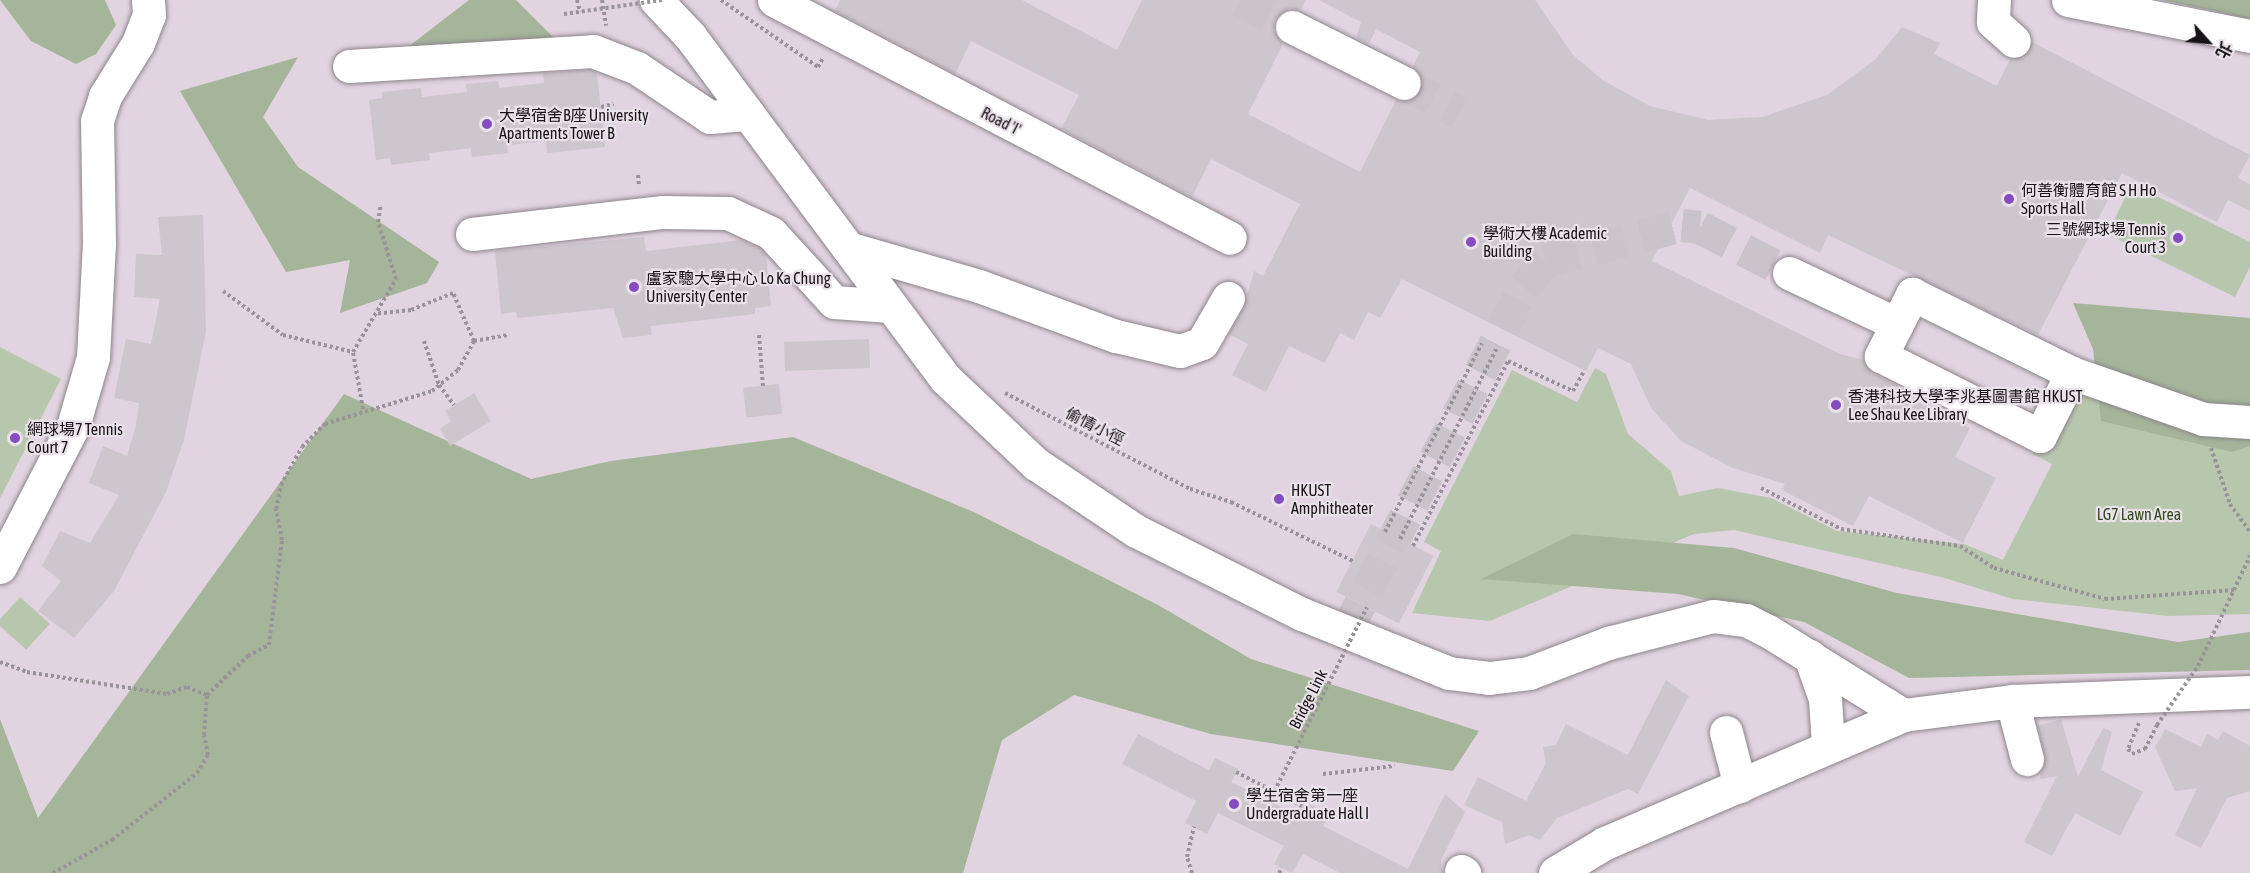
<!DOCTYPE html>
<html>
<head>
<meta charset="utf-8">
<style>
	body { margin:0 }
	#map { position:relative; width:2250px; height:873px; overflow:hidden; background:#eae2e9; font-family:"Asap Condensed","Noto Sans TC",sans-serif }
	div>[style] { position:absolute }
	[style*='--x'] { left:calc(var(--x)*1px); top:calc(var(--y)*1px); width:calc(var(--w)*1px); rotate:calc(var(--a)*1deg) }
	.built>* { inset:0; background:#e1d3df; transform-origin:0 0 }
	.green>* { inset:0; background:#b7c7ad; transform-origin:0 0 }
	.forest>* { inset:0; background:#a4b599 }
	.building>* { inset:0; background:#cdc6cc; transform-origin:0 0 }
	.minor-tunnel>* { height:33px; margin-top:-16.5px; transform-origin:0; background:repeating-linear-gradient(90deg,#cac3c9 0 33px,transparent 0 49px) }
	.path>* { height:4px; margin-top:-2px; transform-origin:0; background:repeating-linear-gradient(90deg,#999399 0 3px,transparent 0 6px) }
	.roads { filter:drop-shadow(0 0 2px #8c858b) drop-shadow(0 0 2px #8c858b) }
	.minor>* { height:33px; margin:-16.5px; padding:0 16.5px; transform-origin:16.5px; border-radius:16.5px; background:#fff }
	.path-bridge>* { height:4px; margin-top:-2px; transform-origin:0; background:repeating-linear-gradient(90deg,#999399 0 3px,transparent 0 6px) }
	.dots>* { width:16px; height:16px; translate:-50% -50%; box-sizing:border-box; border:3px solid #eae2e9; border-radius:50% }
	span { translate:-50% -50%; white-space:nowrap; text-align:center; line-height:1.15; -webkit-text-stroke:4.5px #eae2e9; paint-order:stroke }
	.poi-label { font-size:16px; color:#161316 }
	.left { translate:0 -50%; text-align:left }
	.right { translate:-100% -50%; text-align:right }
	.street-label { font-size:16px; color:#161316 }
	.park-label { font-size:16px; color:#324a1e }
	.north { position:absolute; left:2178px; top:12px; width:60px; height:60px; -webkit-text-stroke:4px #eae2e9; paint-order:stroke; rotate:117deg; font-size:16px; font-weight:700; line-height:24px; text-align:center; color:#161316 }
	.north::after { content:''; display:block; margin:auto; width:21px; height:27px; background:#161316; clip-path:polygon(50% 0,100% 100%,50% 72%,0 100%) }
</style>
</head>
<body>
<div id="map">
	<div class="built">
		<div style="left:0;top:0;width:2250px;height:873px"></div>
	</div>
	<div class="green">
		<div style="clip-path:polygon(2132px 184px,2250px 242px,2250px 267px,2235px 297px,2107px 234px)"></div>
		<div style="clip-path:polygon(0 347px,61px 379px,0 498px)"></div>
		<div style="clip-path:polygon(1595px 368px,1606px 374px,1628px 434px,1671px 471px,1679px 496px,1718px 488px,1771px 498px,1837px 531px,1964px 544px,2003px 560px,2052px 464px,2033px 454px,2072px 378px,2250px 438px,2250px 614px,2168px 616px,2013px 599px,1941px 577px,1734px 530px,1694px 534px,1490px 621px,1412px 613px,1441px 551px,1424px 542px,1512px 370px,1577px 402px)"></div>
		<div style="left:20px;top:597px;width:40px;height:35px;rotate:42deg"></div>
	</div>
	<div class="forest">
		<div style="clip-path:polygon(0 0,105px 0,116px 25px,96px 54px,76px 64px,31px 41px)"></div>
		<div style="clip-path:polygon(469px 0,516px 0,559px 43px,408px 47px)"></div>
		<div style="clip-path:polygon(2163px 0,2250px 0,2250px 19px)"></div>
		<div style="clip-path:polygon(298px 57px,263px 117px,298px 167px,439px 262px,427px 283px,340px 313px,350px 260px,286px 272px,180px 91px)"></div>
		<div style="clip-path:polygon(2073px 303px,2250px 318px,2250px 446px,2232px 452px,2101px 421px,2093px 349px)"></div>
		<div style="clip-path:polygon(344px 394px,531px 479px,611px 461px,793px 437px,976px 513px,1158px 605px,1251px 659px,1479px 731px,1453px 771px,1211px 734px,1074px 695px,1002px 740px,963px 873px,0 873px,0 719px,38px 818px)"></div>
		<div style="clip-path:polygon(1573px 534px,1734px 548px,1897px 593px,2178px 642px,2250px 632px,2250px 670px,1909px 678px,1804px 622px,1678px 594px,1481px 579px)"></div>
	</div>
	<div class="building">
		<div style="clip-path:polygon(840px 0,1022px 0,1117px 50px,1142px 0,1306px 0,1300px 10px,1290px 8px,1276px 18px,1273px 29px,1283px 44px,1248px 114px,1360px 172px,1396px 100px,1406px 102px,1420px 92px,1423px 81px,1413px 66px,1420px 52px,1376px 29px,1369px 44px,1356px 38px,1361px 22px,1319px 0,1535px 0,1573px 55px,1604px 81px,1650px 106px,1708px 120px,1762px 117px,1827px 95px,1876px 59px,1902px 27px,1940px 43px,1934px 54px,1997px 86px,2010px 59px,2027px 54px,2032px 42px,2250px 155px,2238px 178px,2250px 184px,2250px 211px,2228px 200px,2217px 222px,2122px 173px,2038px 335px,1828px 235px,1820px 253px,1690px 188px,1652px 261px,1840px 354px,1863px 360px,1873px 373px,1910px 392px,1909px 398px,1970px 428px,1955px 457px,1996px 478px,1963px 543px,1869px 496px,1853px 526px,1782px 490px,1785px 484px,1733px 468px,1681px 441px,1651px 408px,1631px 364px,1598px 348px,1586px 371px,1402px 279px,1380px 318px,1368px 312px,1354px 340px,1340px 333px,1325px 363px,1289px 346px,1266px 392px,1232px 375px,1248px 344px,1229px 334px,1244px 307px,1254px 271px,1263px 276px,1300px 204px,1211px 159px,1192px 197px,1061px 129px,1079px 95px,971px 41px,955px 74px,835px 11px)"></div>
		<div style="clip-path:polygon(590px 70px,597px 73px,605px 147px,547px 153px,546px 141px,507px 145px,508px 153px,472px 157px,471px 148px,429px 153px,430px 160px,391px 165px,390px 158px,376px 160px,369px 100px,382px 98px,382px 92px,421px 88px,422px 97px,467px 92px,466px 84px,498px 81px,499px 88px,544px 83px,543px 73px)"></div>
		<div style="clip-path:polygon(203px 215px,206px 331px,184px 440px,166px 492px,114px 591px,74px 638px,38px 611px,61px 581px,42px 566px,60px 531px,90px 543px,119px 495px,89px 483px,103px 446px,127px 456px,136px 425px,139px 403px,114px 398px,126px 339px,151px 344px,160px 299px,134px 297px,136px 254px,162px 255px,158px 217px)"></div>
		<div style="clip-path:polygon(644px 237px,646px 251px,742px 240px,760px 248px,766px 255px,771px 306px,755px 308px,755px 314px,651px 326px,652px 335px,623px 338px,613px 308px,517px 318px,516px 312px,501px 314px,495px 251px)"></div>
		<div style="left:869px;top:339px;width:29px;height:85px;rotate:88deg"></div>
		<div style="left:779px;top:384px;width:30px;height:36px;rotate:84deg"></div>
		<div style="clip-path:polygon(474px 393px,491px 421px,450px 446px,440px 429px,451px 421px,445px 411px)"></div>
		<div style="left:1371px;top:524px;width:70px;height:76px;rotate:27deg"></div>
		<div style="clip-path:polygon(1666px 680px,1689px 696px,1638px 794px,1628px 789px,1557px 818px,1540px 840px,1529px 835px,1505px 844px,1502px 822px,1464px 805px,1478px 777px,1526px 801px,1546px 763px,1543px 747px,1556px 745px,1566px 724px,1628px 755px)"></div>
		<div style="clip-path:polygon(2061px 719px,2078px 777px,2103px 728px,2112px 732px,2101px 770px,2143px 792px,2120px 836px,2075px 813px,2052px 856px,2024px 842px,2057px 776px,2041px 779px,2039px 773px,2045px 755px,2038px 726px)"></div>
		<div style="clip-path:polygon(2165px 729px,2201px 747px,2207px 734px,2218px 740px,2223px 731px,2250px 746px,2250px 791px,2227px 798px,2201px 848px,2175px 835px,2197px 788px,2175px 791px,2155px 747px)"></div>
		<div style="clip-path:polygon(1138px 734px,1209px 770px,1215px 758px,1238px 769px,1231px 782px,1297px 815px,1304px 801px,1329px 814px,1323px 826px,1408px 869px,1445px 794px,1465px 812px,1441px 860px,1443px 873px,1340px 873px,1303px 854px,1292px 873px,1274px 864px,1284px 846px,1218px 813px,1207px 834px,1185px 823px,1196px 801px,1122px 764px)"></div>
	</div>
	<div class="minor-tunnel">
		<div style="--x:1240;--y:0;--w:59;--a:27.4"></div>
		<div style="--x:1404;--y:83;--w:63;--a:27.4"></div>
		<div style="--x:1345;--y:633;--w:390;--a:-62.6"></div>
		<div style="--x:1524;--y:287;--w:34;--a:-50"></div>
		<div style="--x:1546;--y:261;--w:141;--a:-14.8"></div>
		<div style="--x:1682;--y:225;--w:18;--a:6"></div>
		<div style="--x:1700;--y:227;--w:100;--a:27.3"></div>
	</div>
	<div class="path">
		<div style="--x:577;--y:0;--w:12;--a:76"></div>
		<div style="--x:602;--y:0;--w:26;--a:81"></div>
		<div style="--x:721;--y:0;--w:118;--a:34.6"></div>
		<div style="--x:818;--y:67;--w:10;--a:-61"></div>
		<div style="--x:601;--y:107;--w:13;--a:-13"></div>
		<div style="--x:638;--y:175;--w:12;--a:85"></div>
		<div style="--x:223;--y:291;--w:74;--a:36.3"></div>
		<div style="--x:283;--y:335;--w:72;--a:13.7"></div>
		<div style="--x:759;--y:335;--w:51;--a:85.5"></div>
		<div style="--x:424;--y:341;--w:46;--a:71.2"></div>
		<div style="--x:439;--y:385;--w:25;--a:53"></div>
		<div style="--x:474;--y:341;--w:34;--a:-10"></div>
		<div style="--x:1005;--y:393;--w:208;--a:27.4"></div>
		<div style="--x:1190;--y:489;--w:43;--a:17.6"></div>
		<div style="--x:1231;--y:502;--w:136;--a:25.8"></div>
		<div style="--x:363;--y:409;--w:58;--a:-100"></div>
		<div style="--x:353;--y:352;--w:85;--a:-59.5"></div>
		<div style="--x:396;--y:279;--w:60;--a:-107.5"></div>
		<div style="--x:378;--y:222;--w:18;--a:-81"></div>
		<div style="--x:2211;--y:448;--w:59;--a:71.3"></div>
		<div style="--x:2230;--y:504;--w:34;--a:54"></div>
		<div style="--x:1761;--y:488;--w:90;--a:27.1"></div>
		<div style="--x:1841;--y:529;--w:120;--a:8.1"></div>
		<div style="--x:1960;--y:546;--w:40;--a:32.9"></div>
		<div style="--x:1994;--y:568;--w:115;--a:15.6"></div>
		<div style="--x:2105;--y:599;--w:130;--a:-4"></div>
		<div style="--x:1385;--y:532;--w:212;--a:-62.8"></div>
		<div style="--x:1400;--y:539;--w:216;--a:-63.1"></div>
		<div style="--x:1413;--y:546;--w:208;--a:-62.8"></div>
		<div style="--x:1508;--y:361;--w:72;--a:24.8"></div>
		<div style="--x:1573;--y:391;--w:21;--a:-61"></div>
		<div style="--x:0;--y:662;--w:29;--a:20"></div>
		<div style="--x:27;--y:672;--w:142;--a:8.9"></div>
		<div style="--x:167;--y:694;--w:21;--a:-19"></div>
		<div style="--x:187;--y:687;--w:22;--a:22"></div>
		<div style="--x:2198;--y:666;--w:122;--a:-64.7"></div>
		<div style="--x:2139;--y:723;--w:28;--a:113"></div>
		<div style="--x:2128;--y:749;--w:6;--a:51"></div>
		<div style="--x:2132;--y:754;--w:14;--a:-21"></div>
		<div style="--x:2145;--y:749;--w:27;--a:-63"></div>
		<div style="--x:1236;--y:772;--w:74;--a:27.3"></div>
		<div style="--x:1323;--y:774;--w:72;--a:-6.3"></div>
		<div style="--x:53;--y:873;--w:68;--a:-29.2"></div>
		<div style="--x:112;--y:840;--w:108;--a:-38.2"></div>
		<div style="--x:197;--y:773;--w:21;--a:-59"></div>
		<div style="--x:208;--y:755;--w:20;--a:-101"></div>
		<div style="--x:204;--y:735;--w:40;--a:-85.7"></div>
		<div style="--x:207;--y:695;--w:57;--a:-43.6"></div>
		<div style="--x:248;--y:656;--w:24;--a:-28"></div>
		<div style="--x:269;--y:645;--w:106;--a:-82.9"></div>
		<div style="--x:282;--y:540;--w:32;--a:-101"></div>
		<div style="--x:276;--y:509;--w:25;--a:-78"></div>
		<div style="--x:281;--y:485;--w:43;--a:-61.1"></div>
		<div style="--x:302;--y:447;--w:33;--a:-45"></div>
		<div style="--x:325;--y:424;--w:112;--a:-17.1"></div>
		<div style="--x:432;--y:391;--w:33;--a:-39"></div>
		<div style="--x:458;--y:370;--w:33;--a:-61"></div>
		<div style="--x:474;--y:341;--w:52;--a:-113.6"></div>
		<div style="--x:453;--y:293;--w:45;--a:158"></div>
		<div style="--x:411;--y:310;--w:36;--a:174"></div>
		<div style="--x:1192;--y:873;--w:17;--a:-107"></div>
		<div style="--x:1187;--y:857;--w:31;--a:-77"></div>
		<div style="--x:1279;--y:873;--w:6;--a:-59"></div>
	</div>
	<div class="roads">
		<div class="minor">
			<div style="--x:656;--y:0;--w:50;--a:46.6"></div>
			<div style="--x:690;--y:36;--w:428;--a:53.3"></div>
			<div style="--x:946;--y:379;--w:124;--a:43.4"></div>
			<div style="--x:1036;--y:464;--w:120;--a:33.8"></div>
			<div style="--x:1136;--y:531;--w:186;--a:26.6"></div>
			<div style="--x:1302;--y:614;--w:158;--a:21.9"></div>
			<div style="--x:1449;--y:673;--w:40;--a:7.1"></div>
			<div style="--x:1489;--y:678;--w:40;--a:-7.1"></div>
			<div style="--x:1529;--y:673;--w:85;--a:-20.8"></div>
			<div style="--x:1608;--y:643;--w:108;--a:-14.4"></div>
			<div style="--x:1713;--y:616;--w:33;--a:7"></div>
			<div style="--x:1746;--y:620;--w:25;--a:27"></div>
			<div style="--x:1768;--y:631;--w:159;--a:31.9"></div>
			<div style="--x:774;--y:0;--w:514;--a:27.56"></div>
			<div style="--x:1994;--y:0;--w:22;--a:93"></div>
			<div style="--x:1993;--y:22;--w:28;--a:42"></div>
			<div style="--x:2068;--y:0;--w:186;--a:11.2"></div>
			<div style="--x:1292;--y:27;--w:125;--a:26.6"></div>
			<div style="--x:349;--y:66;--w:244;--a:-3.5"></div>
			<div style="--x:593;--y:51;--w:47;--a:21.1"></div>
			<div style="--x:637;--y:68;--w:88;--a:33.9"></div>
			<div style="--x:710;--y:117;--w:38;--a:-5"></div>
			<div style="--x:472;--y:234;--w:192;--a:-6.6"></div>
			<div style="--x:663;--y:212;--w:65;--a:0.9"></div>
			<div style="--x:728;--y:213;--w:47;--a:24.9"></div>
			<div style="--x:771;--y:233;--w:93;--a:47.6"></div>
			<div style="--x:834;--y:302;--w:56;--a:4.1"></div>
			<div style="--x:848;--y:248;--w:136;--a:16.2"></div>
			<div style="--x:979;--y:286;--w:146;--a:20.1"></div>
			<div style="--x:1116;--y:336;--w:66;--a:13.2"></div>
			<div style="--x:1180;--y:351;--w:23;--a:-20"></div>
			<div style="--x:1202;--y:343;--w:52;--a:-60"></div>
			<div style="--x:1789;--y:273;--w:119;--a:25.3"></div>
			<div style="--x:1897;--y:324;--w:34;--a:-63"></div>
			<div style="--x:1912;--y:294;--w:178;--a:26.3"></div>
			<div style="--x:2072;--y:373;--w:139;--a:19.3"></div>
			<div style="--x:2203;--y:419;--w:47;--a:3.7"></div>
			<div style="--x:1897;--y:324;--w:36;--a:117"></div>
			<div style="--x:1881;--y:356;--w:178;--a:26.7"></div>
			<div style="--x:2040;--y:436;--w:71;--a:-63.1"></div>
			<div style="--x:0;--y:567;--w:159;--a:-62.6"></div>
			<div style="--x:73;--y:426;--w:72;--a:-73.8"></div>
			<div style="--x:93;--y:357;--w:113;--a:-87"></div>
			<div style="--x:99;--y:244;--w:123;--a:-90.9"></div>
			<div style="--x:97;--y:121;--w:26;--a:-72"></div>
			<div style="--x:105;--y:96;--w:62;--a:-58.1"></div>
			<div style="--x:138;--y:43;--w:30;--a:-69"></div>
			<div style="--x:149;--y:15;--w:15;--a:-94"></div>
			<div style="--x:1810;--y:656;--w:46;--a:70.8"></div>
			<div style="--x:1825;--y:699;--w:47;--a:86.3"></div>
			<div style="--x:2012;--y:701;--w:60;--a:75.5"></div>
			<div style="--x:1726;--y:732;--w:56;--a:75.5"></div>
			<div style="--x:1461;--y:871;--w:4;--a:34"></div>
			<div style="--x:1555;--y:873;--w:58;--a:-31"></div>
			<div style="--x:1605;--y:843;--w:324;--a:-23.2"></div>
			<div style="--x:1903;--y:715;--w:110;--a:-7.3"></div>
			<div style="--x:2012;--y:701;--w:238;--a:-2.2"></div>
		</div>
	</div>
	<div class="path-bridge">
		<div style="--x:564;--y:14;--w:99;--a:-8.1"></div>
		<div style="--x:2157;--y:725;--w:72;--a:-55.2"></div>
		<div style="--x:1269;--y:802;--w:218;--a:-63.3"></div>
	</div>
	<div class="dots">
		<div style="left:487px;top:124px;background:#854bc1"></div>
		<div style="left:2009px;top:199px;background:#854bc1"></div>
		<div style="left:2178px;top:238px;background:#854bc1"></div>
		<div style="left:1471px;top:242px;background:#854bc1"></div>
		<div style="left:634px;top:287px;background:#854bc1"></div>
		<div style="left:1836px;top:405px;background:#854bc1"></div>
		<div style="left:15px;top:438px;background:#854bc1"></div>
		<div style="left:1279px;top:499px;background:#854bc1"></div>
		<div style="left:1234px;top:804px;background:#854bc1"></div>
	</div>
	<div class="poi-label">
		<span class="left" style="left:499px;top:124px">大學宿舍B座 University<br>Apartments Tower B</span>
		<span class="left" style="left:2021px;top:199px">何善衡體育館 S H Ho<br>Sports Hall</span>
		<span class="right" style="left:2166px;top:238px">三號網球場 Tennis<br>Court 3</span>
		<span class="left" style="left:1483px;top:242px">學術大樓 Academic<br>Building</span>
		<span class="left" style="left:646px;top:287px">盧家驄大學中心 Lo Ka Chung<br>University Center</span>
		<span class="left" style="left:1848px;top:405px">香港科技大學李兆基圖書館 HKUST<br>Lee Shau Kee Library</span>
		<span class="left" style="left:27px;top:438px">網球場7 Tennis<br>Court 7</span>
		<span class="left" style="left:1291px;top:499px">HKUST<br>Amphitheater</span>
		<span class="left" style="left:1246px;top:804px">學生宿舍第一座<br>Undergraduate Hall I</span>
	</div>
	<div class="street-label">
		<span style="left:1001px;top:121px;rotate:27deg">Road 'I'</span>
		<span style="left:1095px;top:426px;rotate:27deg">偷情小徑</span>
		<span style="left:1308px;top:699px;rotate:-63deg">Bridge Link</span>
	</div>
	<div class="park-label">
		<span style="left:2139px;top:514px">LG7 Lawn Area</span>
	</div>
	<div class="north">北</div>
</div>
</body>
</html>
